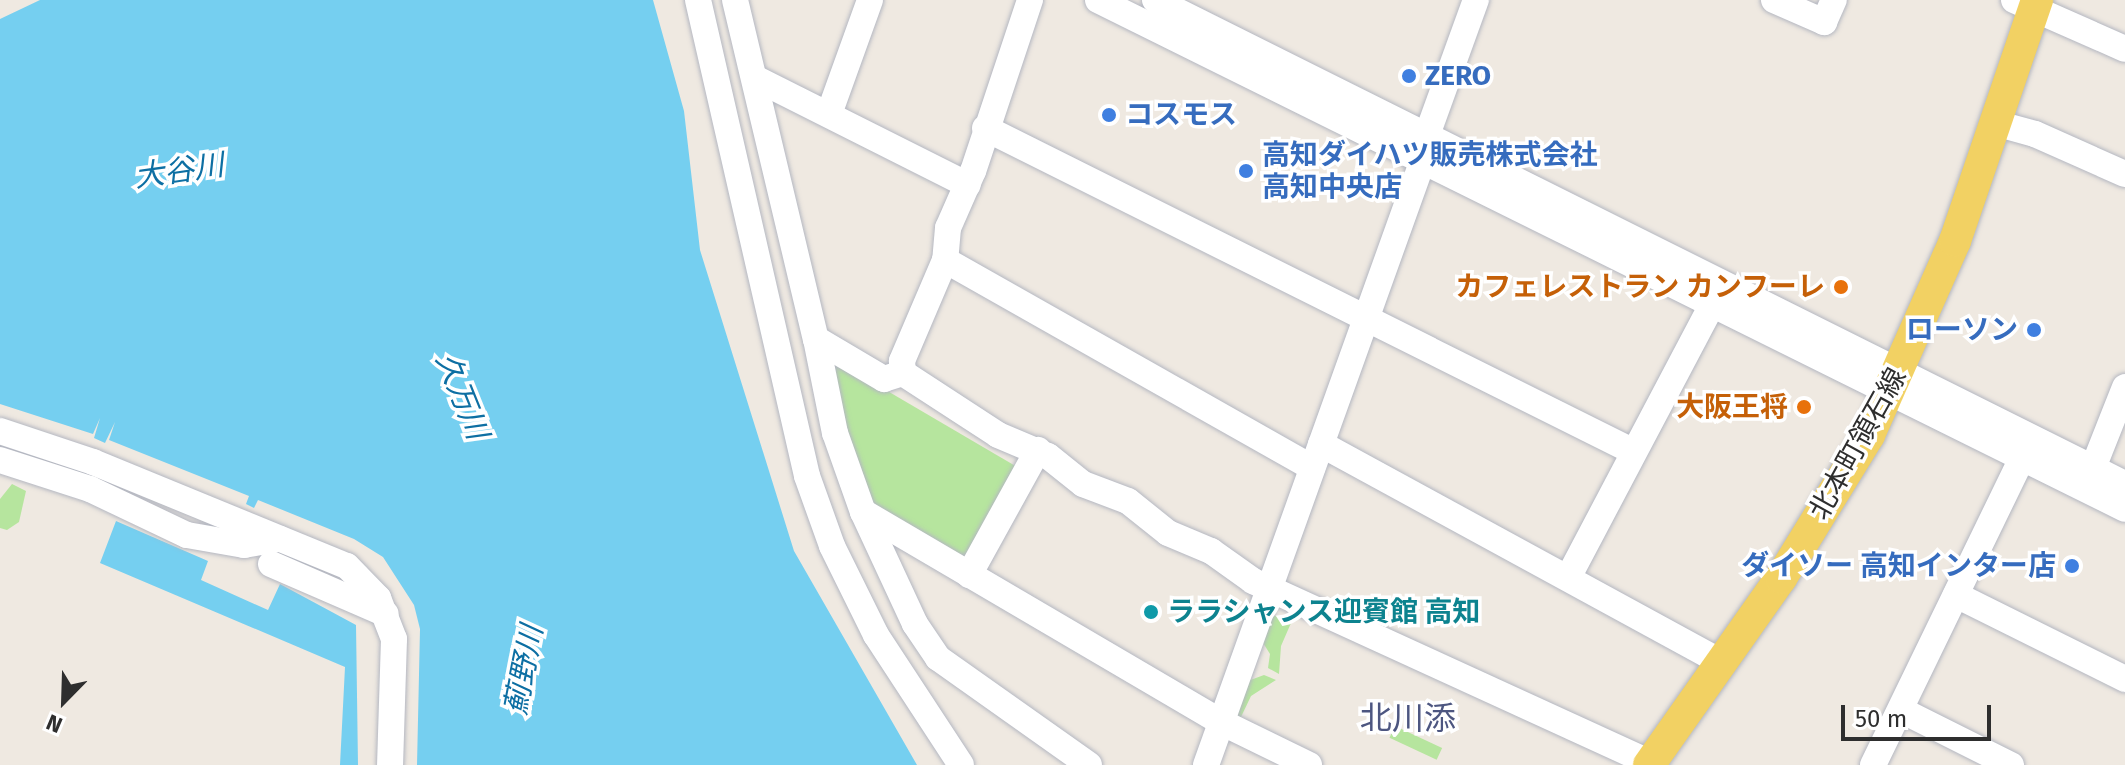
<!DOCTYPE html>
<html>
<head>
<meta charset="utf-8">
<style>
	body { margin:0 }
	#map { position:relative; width:2125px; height:765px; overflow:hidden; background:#efe9e1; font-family:"Fira Sans","Noto Sans JP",sans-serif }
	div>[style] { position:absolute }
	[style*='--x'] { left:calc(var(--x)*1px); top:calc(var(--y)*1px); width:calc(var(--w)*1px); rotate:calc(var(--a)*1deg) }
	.green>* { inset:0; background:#b6e59e; transform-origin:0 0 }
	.water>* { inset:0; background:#75cff0 }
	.roads { filter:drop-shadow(0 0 2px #b4b7c1) drop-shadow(0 0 2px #b4b7c1) }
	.minor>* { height:26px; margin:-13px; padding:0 13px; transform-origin:13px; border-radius:13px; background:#fff }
	.major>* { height:32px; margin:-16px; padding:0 16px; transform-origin:16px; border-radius:16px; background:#f2d163 }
	.dots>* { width:22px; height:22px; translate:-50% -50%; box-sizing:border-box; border:4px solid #fff; border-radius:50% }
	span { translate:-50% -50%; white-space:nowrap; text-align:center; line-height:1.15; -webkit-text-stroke:7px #fff; paint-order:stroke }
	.shop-label { font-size:28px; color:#366cbe; font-weight:700 }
	.left { translate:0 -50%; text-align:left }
	.right { translate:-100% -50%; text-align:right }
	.food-label { font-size:28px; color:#c56008; font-weight:700 }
	.street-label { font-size:28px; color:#2e2e2e }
	.culture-label { font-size:28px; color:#0d838f; font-weight:700 }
	.water-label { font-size:30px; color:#0d6fa3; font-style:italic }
	.quarter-label { font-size:32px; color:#4d5680 }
	.north { position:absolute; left:24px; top:661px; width:80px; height:80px; -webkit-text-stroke:6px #fff; paint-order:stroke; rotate:203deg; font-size:22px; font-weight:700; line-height:32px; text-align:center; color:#2e2e2e }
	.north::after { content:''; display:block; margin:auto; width:28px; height:36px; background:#2e2e2e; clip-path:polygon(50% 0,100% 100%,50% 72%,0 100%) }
	.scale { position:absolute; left:1841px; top:705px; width:150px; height:36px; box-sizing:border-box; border:4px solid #2e2e2e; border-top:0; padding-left:10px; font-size:24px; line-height:28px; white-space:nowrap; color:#2e2e2e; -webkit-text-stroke:6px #fff; paint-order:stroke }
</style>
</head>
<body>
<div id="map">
	<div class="green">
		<div style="clip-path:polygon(838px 362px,1019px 468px,968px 556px,958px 558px,866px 500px,830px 367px)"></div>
		<div style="clip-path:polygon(12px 484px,26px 491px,19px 522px,7px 530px,0 528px,0 499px)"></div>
		<div style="clip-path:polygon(1269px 613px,1291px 623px,1281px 646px,1279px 674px,1268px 668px,1270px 654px,1260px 638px)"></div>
		<div style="clip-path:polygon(1264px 675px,1276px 680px,1251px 696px,1240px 719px,1235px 710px,1245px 682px)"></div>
		<div style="left:1395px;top:726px;width:52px;height:13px;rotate:25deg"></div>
	</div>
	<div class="water">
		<div style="clip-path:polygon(40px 0,653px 0,684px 111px,700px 250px,794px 551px,917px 765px,417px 765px,420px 629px,414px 605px,383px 557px,354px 539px,258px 500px,254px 508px,246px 504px,249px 496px,109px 440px,115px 422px,105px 443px,94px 438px,100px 418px,93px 434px,0 404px,0 19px)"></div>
		<div style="clip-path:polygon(116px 521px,208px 561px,201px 580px,268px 610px,280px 584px,356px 625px,358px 765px,340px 765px,345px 667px,100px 563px)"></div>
	</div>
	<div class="roads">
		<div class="minor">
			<div style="--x:698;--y:0;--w:488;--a:77.1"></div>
			<div style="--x:807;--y:476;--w:74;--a:70.3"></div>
			<div style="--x:832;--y:546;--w:99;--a:63.7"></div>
			<div style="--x:876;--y:635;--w:155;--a:56.8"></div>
			<div style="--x:735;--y:0;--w:349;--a:76.6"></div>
			<div style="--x:816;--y:339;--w:79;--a:30.5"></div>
			<div style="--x:884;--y:379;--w:20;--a:-18"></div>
			<div style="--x:1030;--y:0;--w:180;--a:108.4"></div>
			<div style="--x:973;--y:171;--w:62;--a:113.7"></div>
			<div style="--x:948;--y:228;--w:32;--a:95"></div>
			<div style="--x:945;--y:260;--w:110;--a:113.1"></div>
			<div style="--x:902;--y:361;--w:12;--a:85"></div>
			<div style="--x:903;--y:373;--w:113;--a:33.1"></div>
			<div style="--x:998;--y:435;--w:54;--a:22.8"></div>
			<div style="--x:1048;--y:456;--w:45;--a:38.7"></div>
			<div style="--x:1083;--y:484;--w:48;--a:20.7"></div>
			<div style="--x:1128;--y:501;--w:51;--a:38.7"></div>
			<div style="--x:1168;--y:533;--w:47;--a:22.7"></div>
			<div style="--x:1211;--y:551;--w:52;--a:35.5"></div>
			<div style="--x:1253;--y:581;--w:442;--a:24.6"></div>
			<div style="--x:1098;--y:0;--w:1146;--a:26.36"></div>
			<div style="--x:1155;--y:0;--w:1084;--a:26.52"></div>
			<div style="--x:1774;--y:0;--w:55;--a:23.7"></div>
			<div style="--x:1824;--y:22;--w:24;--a:-66"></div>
			<div style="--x:2014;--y:0;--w:121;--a:23.8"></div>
			<div style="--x:755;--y:78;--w:238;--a:26.7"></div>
			<div style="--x:829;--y:114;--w:121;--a:-70.2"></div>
			<div style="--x:1995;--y:123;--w:41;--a:15.4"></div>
			<div style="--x:2035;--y:134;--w:98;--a:24"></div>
			<div style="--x:985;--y:128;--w:723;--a:26.53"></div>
			<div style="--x:1427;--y:135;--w:144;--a:-70.1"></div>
			<div style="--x:945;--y:260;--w:422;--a:29.5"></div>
			<div style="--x:816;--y:339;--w:96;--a:78.6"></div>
			<div style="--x:835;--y:433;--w:84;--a:70.5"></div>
			<div style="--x:863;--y:512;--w:123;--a:65.1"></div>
			<div style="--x:915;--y:624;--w:41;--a:55.9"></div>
			<div style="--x:938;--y:658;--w:185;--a:35.3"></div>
			<div style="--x:0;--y:431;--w:98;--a:18.4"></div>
			<div style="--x:93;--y:462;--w:274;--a:22.3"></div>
			<div style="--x:347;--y:566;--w:45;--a:45.9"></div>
			<div style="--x:378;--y:598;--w:44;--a:68.7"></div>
			<div style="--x:394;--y:639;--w:126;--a:91.8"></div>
			<div style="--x:1321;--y:444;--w:458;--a:28.6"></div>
			<div style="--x:0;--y:460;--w:95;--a:17.9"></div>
			<div style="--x:90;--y:489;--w:107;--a:25.4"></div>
			<div style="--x:187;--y:535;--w:58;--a:10"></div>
			<div style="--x:244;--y:545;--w:36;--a:-10"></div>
			<div style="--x:2093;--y:468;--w:87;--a:-68.4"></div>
			<div style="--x:863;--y:512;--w:415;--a:30.4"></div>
			<div style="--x:1221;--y:722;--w:98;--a:26"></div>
			<div style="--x:271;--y:564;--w:125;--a:23.5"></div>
			<div style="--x:969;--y:575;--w:143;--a:-61.1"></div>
			<div style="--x:1569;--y:576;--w:306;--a:-62.2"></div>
			<div style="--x:1956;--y:595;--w:189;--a:26.4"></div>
			<div style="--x:1901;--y:710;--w:123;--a:26.6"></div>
			<div style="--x:1206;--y:765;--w:643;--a:-70.27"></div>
			<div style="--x:1873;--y:765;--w:341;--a:-64.1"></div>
		</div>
		<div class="major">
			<div style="--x:1649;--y:765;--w:229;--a:-54.8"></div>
			<div style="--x:1781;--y:578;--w:168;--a:-58.4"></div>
			<div style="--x:1869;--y:435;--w:212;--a:-66.1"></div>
			<div style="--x:1955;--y:241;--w:255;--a:-71.2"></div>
		</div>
	</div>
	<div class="dots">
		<div style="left:1409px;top:76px;background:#3f7fe0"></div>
		<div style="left:1109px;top:115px;background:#3f7fe0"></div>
		<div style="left:1246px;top:171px;background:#3f7fe0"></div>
		<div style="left:1841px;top:287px;background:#e8710a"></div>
		<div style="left:2034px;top:330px;background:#3f7fe0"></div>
		<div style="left:1804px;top:407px;background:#e8710a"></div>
		<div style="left:2072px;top:566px;background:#3f7fe0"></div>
		<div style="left:1151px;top:612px;background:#0f9aa8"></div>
	</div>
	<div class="shop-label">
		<span class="left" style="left:1425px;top:76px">ZERO</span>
		<span class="left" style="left:1125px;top:115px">コスモス</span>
		<span class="left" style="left:1262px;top:171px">高知ダイハツ販売株式会社<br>高知中央店</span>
		<span class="right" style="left:2018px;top:330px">ローソン</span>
		<span class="right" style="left:2056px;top:566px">ダイソー 高知インター店</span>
	</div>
	<div class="food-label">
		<span class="right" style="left:1825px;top:287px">カフェレストラン カンフーレ</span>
		<span class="right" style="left:1788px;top:407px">大阪王将</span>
	</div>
	<div class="street-label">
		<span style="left:1858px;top:444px;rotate:-61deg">北本町領石線</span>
	</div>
	<div class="culture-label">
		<span class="left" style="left:1167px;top:612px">ララシャンス迎賓館 高知</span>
	</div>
	<div class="water-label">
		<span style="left:179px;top:171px;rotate:-8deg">大谷川</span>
		<span style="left:462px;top:396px;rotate:68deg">久万川</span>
		<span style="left:524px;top:670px;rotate:-79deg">薊野川</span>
	</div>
	<div class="quarter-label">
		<span style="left:1408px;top:718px">北川添</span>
	</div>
	<div class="north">N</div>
	<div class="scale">50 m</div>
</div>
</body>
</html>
